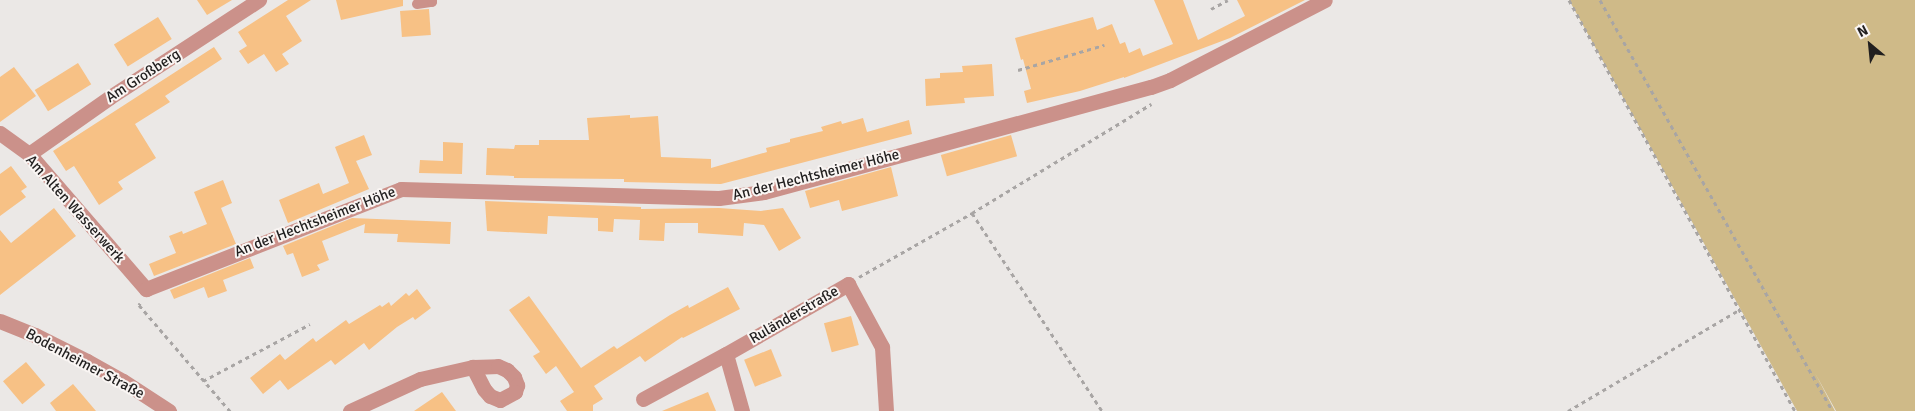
<!DOCTYPE html>
<html>
<head>
<meta charset="utf-8">
<style>
	body { margin:0 }
	#map { position:relative; width:1915px; height:411px; overflow:hidden; background:#ebe8e6; font-family:Signika,sans-serif }
	div>[style] { position:absolute }
	[style*='--x'] { left:calc(var(--x)*1px); top:calc(var(--y)*1px); width:calc(var(--w)*1px); rotate:calc(var(--a)*1deg) }
	.green>* { inset:0; background:#cfba88 }
	.building>* { inset:0; background:#f7c185; transform-origin:0 0 }
	.path>* { height:3px; margin-top:-1.5px; transform-origin:0; background:repeating-linear-gradient(90deg,#a8a5a4 0 4px,transparent 0 8px) }
	.lane>* { height:10px; margin:-5px; padding:0 5px; transform-origin:5px; border-radius:5px; background:#cb918a }
	.street>* { height:15px; margin:-7.5px; padding:0 7.5px; transform-origin:7.5px; border-radius:7.5px; background:#cb918a }
	span { translate:-50% -50%; white-space:nowrap; text-align:center; line-height:1.15; -webkit-text-stroke:4px #f9f5f3; paint-order:stroke }
	.street-label { font-size:15px; color:#211f1f }
	.north { position:absolute; left:1845px; top:20px; width:50px; height:50px; -webkit-text-stroke:4px #f9f5f3; paint-order:stroke; rotate:332deg; font-size:14px; font-weight:700; line-height:20px; text-align:center; color:#211f1f }
	.north::after { content:''; display:block; margin:auto; width:18px; height:22px; background:#211f1f; clip-path:polygon(50% 0,100% 100%,50% 72%,0 100%) }
</style>
</head>
<body>
<div id="map">
	<div class="green">
		<div style="clip-path:polygon(1569px 0,1915px 0,1915px 411px,1836px 411px,1815px 373px,1835px 411px,1797px 411px)"></div>
	</div>
	<div class="building">
		<div style="clip-path:polygon(197px 0,232px 0,207px 15px)"></div>
		<div style="clip-path:polygon(288px 0,311px 0,286px 16px,302px 41px,282px 54px,289px 64px,276px 72px,264px 54px,248px 64px,239px 51px,247px 46px,238px 32px)"></div>
		<div style="clip-path:polygon(336px 0,403px 0,403px 6px,341px 20px)"></div>
		<div style="clip-path:polygon(1154px 0,1183px 0,1198px 40px,1245px 16px,1237px 0,1305px 0,1230px 38px,1124px 78px,1124px 77px,1080px 91px,1027px 103px,1024px 91px,1031px 89px,1023px 59px,1021px 60px,1015px 38px,1093px 17px,1097px 30px,1112px 24px,1120px 44px,1125px 42px,1129px 53px,1140px 48px,1143px 56px,1173px 44px)"></div>
		<div style="left:429px;top:9px;width:26px;height:29px;rotate:86deg"></div>
		<div style="left:158px;top:17px;width:26px;height:52px;rotate:58deg"></div>
		<div style="clip-path:polygon(214px 47px,222px 59px,165px 96px,170px 102px,135px 124px,156px 158px,118px 182px,123px 189px,99px 205px,74px 166px,66px 171px,53px 151px)"></div>
		<div style="left:78px;top:63px;width:25px;height:51px;rotate:58deg"></div>
		<div style="clip-path:polygon(992px 64px,994px 96px,964px 98px,965px 103px,926px 106px,925px 79px,940px 78px,940px 73px,963px 72px,962px 66px)"></div>
		<div style="clip-path:polygon(14px 67px,36px 96px,0 122px,0 77px)"></div>
		<div style="clip-path:polygon(630px 115px,630px 118px,658px 116px,661px 157px,711px 159px,711px 168px,767px 152px,766px 148px,790px 142px,790px 139px,823px 131px,821px 127px,841px 121px,842px 124px,863px 118px,867px 132px,909px 120px,912px 134px,721px 184px,624px 182px,624px 179px,514px 178px,514px 176px,486px 175px,487px 148px,514px 149px,515px 145px,539px 145px,539px 140px,589px 140px,587px 118px)"></div>
		<div style="clip-path:polygon(364px 135px,372px 155px,356px 161px,369px 189px,288px 223px,279px 200px,319px 183px,323px 194px,349px 183px,335px 147px)"></div>
		<div style="left:1011px;top:135px;width:22px;height:73px;rotate:74deg"></div>
		<div style="clip-path:polygon(443px 142px,463px 143px,462px 174px,419px 173px,420px 160px,443px 161px)"></div>
		<div style="clip-path:polygon(11px 166px,27px 187px,21px 191px,26px 197px,0 216px,0 174px)"></div>
		<div style="clip-path:polygon(891px 167px,898px 196px,842px 211px,839px 200px,810px 208px,805px 191px)"></div>
		<div style="clip-path:polygon(223px 180px,232px 203px,221px 208px,236px 244px,154px 276px,149px 264px,176px 253px,169px 236px,182px 231px,183px 234px,207px 224px,194px 192px)"></div>
		<div style="clip-path:polygon(485px 201px,641px 207px,641px 209px,719px 208px,761px 211px,783px 208px,801px 238px,779px 251px,764px 225px,744px 223px,743px 236px,698px 233px,698px 223px,665px 223px,664px 241px,639px 240px,640px 220px,614px 219px,613px 232px,598px 231px,598px 218px,548px 216px,547px 234px,487px 231px)"></div>
		<div style="clip-path:polygon(54px 208px,76px 236px,0 295px,0 230px,11px 243px)"></div>
		<div style="clip-path:polygon(352px 218px,451px 222px,450px 244px,397px 242px,398px 234px,364px 233px,365px 224px,322px 241px,329px 260px,317px 265px,320px 270px,302px 277px,293px 253px,287px 255px,283px 246px)"></div>
		<div style="clip-path:polygon(250px 258px,254px 268px,223px 280px,227px 291px,208px 298px,204px 287px,174px 299px,170px 290px)"></div>
		<div style="clip-path:polygon(728px 287px,740px 309px,683px 338px,682px 337px,645px 362px,640px 356px,594px 386px,603px 399px,593px 405px,593px 411px,567px 411px,560px 401px,574px 392px,556px 366px,546px 374px,533px 356px,540px 352px,509px 310px,529px 296px,581px 368px,614px 346px,617px 349px,670px 315px,688px 305px,689px 308px)"></div>
		<div style="clip-path:polygon(417px 289px,431px 308px,415px 320px,413px 317px,397px 327px,369px 350px,364px 343px,335px 365px,331px 360px,288px 390px,280px 380px,263px 394px,250px 378px,280px 354px,285px 360px,313px 338px,316px 342px,346px 320px,349px 324px,380px 305px,382px 307px,389px 302px,391px 306px,406px 293px,409px 296px)"></div>
		<div style="left:851px;top:316px;width:30px;height:28px;rotate:75deg"></div>
		<div style="left:771px;top:349px;width:29px;height:29px;rotate:68deg"></div>
		<div style="left:26px;top:362px;width:30px;height:30px;rotate:50deg"></div>
		<div style="clip-path:polygon(73px 384px,96px 411px,56px 411px,50px 403px)"></div>
		<div style="clip-path:polygon(442px 392px,456px 411px,414px 411px)"></div>
		<div style="clip-path:polygon(708px 392px,716px 411px,662px 411px)"></div>
	</div>
	<div class="path">
		<div style="--x:1569;--y:0;--w:469;--a:61.2"></div>
		<div style="--x:1600;--y:0;--w:472;--a:60.5"></div>
		<div style="--x:1211;--y:9;--w:19;--a:-28"></div>
		<div style="--x:1018;--y:70;--w:90;--a:-16.2"></div>
		<div style="--x:972;--y:213;--w:237;--a:56.7"></div>
		<div style="--x:859;--y:277;--w:130;--a:-29.5"></div>
		<div style="--x:972;--y:213;--w:210;--a:-31.3"></div>
		<div style="--x:140;--y:303;--w:2;--a:117"></div>
		<div style="--x:139;--y:305;--w:140;--a:49.4"></div>
		<div style="--x:203;--y:381;--w:121;--a:-28"></div>
		<div style="--x:1568;--y:411;--w:199;--a:-30.6"></div>
	</div>
	<div class="lane">
		<div style="--x:417;--y:4;--w:15;--a:-8"></div>
		<div style="--x:432;--y:2;--w:2;--a:-90"></div>
	</div>
	<div class="street">
		<div style="--x:0;--y:133;--w:36;--a:36"></div>
		<div style="--x:29;--y:154;--w:179;--a:49.1"></div>
		<div style="--x:146;--y:289;--w:274;--a:-21.4"></div>
		<div style="--x:401;--y:189;--w:318;--a:1.6"></div>
		<div style="--x:719;--y:198;--w:45;--a:-7.6"></div>
		<div style="--x:764;--y:192;--w:401;--a:-15.2"></div>
		<div style="--x:1151;--y:87;--w:20;--a:-20"></div>
		<div style="--x:1170;--y:80;--w:174;--a:-27.3"></div>
		<div style="--x:29;--y:154;--w:99;--a:-35.1"></div>
		<div style="--x:110;--y:97;--w:178;--a:-33.1"></div>
		<div style="--x:0;--y:321;--w:38;--a:22"></div>
		<div style="--x:35;--y:335;--w:58;--a:26.6"></div>
		<div style="--x:87;--y:361;--w:41;--a:29.1"></div>
		<div style="--x:123;--y:381;--w:55;--a:33.1"></div>
		<div style="--x:643;--y:399;--w:94;--a:-28.5"></div>
		<div style="--x:350;--y:411;--w:77;--a:-24.6"></div>
		<div style="--x:420;--y:379;--w:54;--a:-12.8"></div>
		<div style="--x:473;--y:367;--w:25;--a:-2"></div>
		<div style="--x:498;--y:366;--w:10;--a:24"></div>
		<div style="--x:507;--y:370;--w:10;--a:45"></div>
		<div style="--x:514;--y:377;--w:9;--a:69"></div>
		<div style="--x:517;--y:385;--w:7;--a:106"></div>
		<div style="--x:515;--y:392;--w:17;--a:152"></div>
		<div style="--x:500;--y:400;--w:11;--a:-158"></div>
		<div style="--x:490;--y:396;--w:9;--a:-131"></div>
		<div style="--x:484;--y:389;--w:25;--a:-117"></div>
		<div style="--x:742;--y:411;--w:59;--a:-105.7"></div>
		<div style="--x:726;--y:354;--w:141;--a:-29.8"></div>
		<div style="--x:848;--y:284;--w:72;--a:61.6"></div>
		<div style="--x:882;--y:347;--w:64;--a:86.4"></div>
	</div>
	<div class="street-label">
		<span style="left:143px;top:76px;rotate:-33deg">Am Großberg</span>
		<span style="left:816px;top:175px;rotate:-14deg">An der Hechtsheimer Höhe</span>
		<span style="left:75px;top:209px;rotate:48deg">Am Alten Wasserwerk</span>
		<span style="left:315px;top:222px;rotate:-21deg">An der Hechtsheimer Höhe</span>
		<span style="left:794px;top:315px;rotate:-30deg">Ruländerstraße</span>
		<span style="left:85px;top:364px;rotate:28deg">Bodenheimer Straße</span>
	</div>
	<div class="north">N</div>
</div>
</body>
</html>
